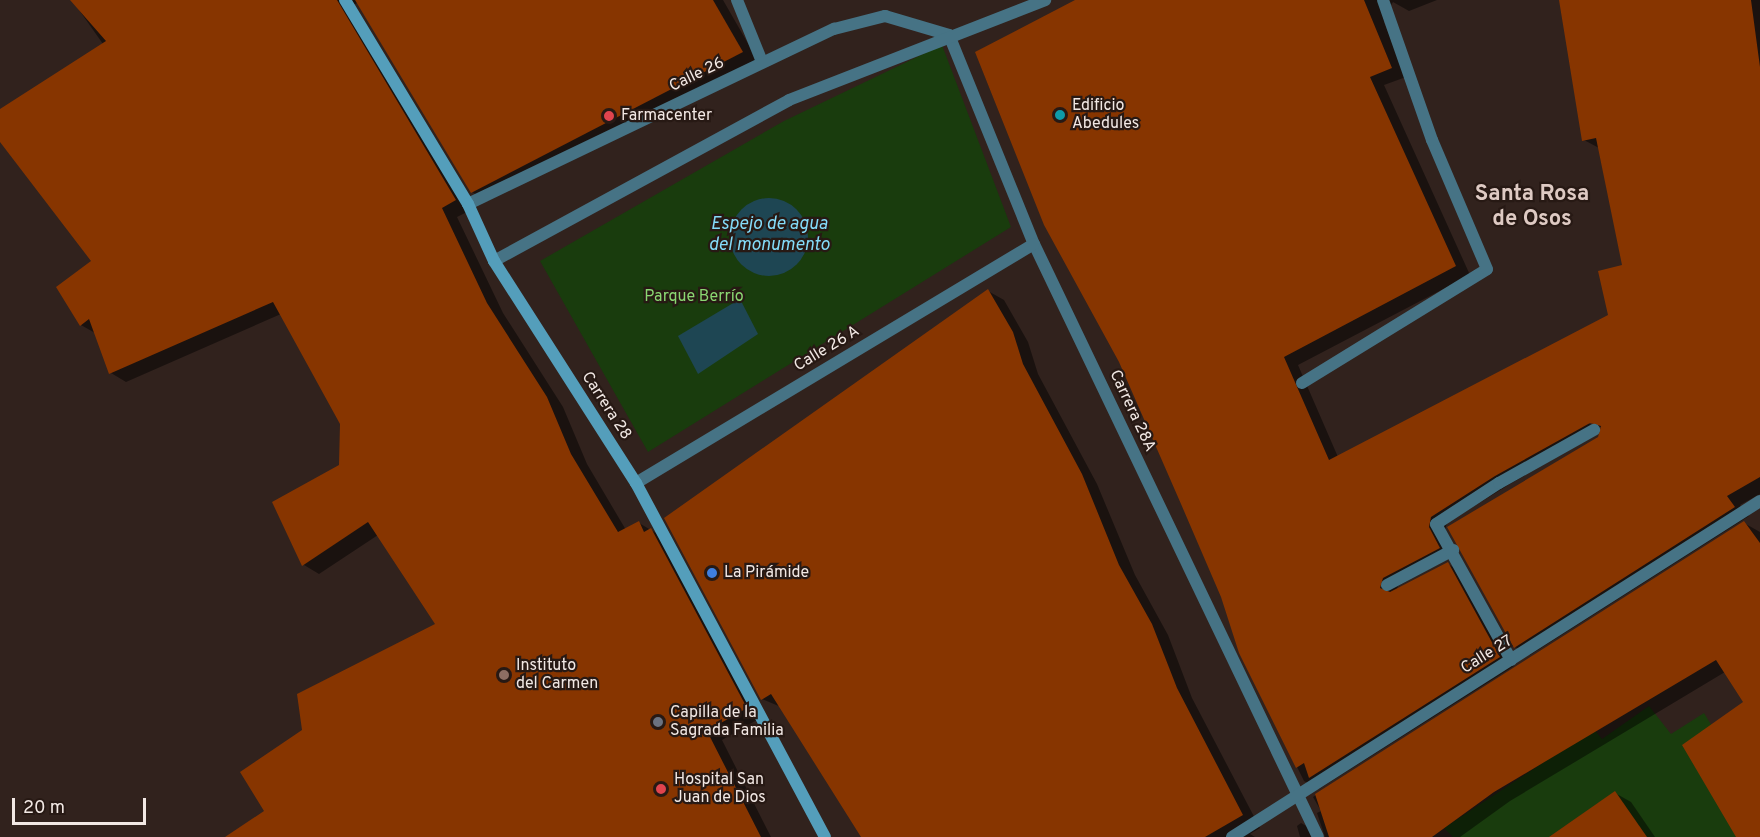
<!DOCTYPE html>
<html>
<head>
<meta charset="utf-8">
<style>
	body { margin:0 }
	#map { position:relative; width:1760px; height:837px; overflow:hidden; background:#31221d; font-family:Overpass,sans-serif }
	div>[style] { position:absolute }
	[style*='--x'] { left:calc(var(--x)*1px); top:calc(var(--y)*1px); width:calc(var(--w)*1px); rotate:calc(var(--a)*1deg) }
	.green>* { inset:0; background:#193c0d }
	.water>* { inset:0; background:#1e4653 }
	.round { border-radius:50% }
	.shadow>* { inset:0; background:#0007 }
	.building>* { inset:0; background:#873500 }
	.lane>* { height:12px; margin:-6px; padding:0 6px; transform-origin:6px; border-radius:6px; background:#467385 }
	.street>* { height:12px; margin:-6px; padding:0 6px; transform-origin:6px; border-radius:6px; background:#467385 }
	.secondary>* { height:12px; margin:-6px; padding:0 6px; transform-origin:6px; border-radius:6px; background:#549ebb }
	.dots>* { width:16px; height:16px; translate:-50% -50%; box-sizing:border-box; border:3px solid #271914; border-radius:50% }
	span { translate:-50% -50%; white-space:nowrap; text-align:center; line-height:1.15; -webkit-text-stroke:4.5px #271914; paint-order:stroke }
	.street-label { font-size:16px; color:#f2e8e4 }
	.poi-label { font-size:16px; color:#f2e8e4 }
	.left { translate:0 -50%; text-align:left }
	.park-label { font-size:16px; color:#8ad772 }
	.water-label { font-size:18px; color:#84dbf8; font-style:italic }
	.district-label { font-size:22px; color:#decac3; font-weight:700 }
	.scale { position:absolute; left:12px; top:798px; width:134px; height:27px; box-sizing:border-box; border:3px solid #f2e8e4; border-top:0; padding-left:8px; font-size:18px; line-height:21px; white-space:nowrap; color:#f2e8e4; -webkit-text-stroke:4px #271914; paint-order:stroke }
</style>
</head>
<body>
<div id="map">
	<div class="green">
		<div style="clip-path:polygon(942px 45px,1011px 227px,648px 452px,540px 261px,784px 121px)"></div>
		<div style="clip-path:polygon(1649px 706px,1671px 734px,1704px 713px,1731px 757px,1736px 837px,1647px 837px,1615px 792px,1549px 837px,1453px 837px,1444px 828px,1594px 729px,1602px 739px)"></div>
	</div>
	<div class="water">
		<div class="round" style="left:730px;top:198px;width:78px;height:78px"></div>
		<div style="clip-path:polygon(740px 299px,758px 334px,698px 374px,678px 336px)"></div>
	</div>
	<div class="shadow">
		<div style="clip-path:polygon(72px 0,723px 0,758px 61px,488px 201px,472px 192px,358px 2px,353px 6px,471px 210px,457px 217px,503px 313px,563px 407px,587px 464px,626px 530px,639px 523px,666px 539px,762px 717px,722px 740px,771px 837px,228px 837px,266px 811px,304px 731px,437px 625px,378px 535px,319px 574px,304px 565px,274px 503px,340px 466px,341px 424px,281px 314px,126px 382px,111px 373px,95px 333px,81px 325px,93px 262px,0 140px,0 111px,103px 44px)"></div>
		<div style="clip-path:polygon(evenodd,1078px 0,1437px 0,1409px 11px,1393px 2px,1389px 8px,1392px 18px,1384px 22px,1406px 77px,1384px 85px,1470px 275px,1298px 365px,1338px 457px,1610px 316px,1623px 266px,1599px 148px,1584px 140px,1560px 0,1760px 0,1760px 494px,1740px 505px,1749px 516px,1530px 655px,1515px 647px,1600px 433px,1510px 484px,1447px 523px,1443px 537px,1454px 556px,1398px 586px,1396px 591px,1448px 564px,1463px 573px,1514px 666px,1319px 789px,1304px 781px,1240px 652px,1078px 0,1584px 418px,1602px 428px,1602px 431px,1583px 420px,1584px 418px)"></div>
		<div style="clip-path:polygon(988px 291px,1004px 300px,1028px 342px,1038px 374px,1097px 484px,1135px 575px,1168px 635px,1192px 698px,1260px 828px,1250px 834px,1255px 837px,863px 837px,781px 707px,762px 699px)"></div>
		<div style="clip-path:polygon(1744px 523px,1760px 532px,1760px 837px,1738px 837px,1745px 703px,1725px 672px,1510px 801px,1460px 837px,1325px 837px,1317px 813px,1321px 811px,1313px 797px)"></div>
		<div style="clip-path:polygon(1615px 793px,1631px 802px,1655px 837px,1552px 837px)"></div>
		<div style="clip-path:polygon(1301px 823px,1317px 832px,1320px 837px,1300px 837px,1297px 826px)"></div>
	</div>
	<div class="building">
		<div style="clip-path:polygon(70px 0,337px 0,456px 200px,442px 208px,487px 303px,547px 397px,571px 454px,618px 532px,639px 521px,644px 532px,651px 528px,747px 708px,707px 731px,761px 837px,225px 837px,264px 811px,240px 772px,302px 730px,297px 694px,435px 624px,368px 522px,302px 566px,272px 502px,339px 465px,340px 424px,273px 302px,109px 374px,89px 319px,80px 326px,56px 287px,91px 261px,0 142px,0 109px,106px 41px)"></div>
		<div style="clip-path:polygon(355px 0,713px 0,743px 52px,471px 193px)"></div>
		<div style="clip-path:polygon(1075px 0,1364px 0,1392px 68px,1370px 77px,1456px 266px,1284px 357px,1329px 460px,1608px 315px,1598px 271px,1622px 265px,1596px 138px,1582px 141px,1559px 0,1751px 0,1760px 67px,1760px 477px,1727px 496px,1735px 507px,1514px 648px,1447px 527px,1598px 437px,1601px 426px,1590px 423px,1495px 476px,1431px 517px,1429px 527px,1440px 548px,1383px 578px,1380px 588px,1390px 592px,1448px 562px,1500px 657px,1309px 778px,1304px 763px,1296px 768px,1239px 653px,1221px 597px,1181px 504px,1119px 362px,1044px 225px,975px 52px)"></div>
		<div style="clip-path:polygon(988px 289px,1013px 332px,1023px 364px,1082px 474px,1119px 565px,1152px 624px,1177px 688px,1243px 815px,1205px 837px,861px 837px,771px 694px,761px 700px,664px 518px)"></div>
		<div style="clip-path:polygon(1744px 521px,1760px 543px,1760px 837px,1736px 837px,1682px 745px,1743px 702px,1716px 660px,1494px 792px,1432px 837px,1329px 837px,1315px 794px)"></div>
		<div style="clip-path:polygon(1615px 791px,1647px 837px,1549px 837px)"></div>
	</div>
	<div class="lane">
		<div style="--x:1302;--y:383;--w:217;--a:-31.6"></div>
		<div style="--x:1487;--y:269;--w:140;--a:-113.1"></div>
		<div style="--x:1432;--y:140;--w:148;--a:-109.3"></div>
		<div style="--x:1387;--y:585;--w:75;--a:-27.9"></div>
		<div style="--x:1511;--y:660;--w:155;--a:-118.9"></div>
		<div style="--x:1436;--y:524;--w:75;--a:-33.1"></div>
		<div style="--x:1499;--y:483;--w:109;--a:-29.2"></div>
	</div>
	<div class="street">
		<div style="--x:737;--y:0;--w:67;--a:68"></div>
		<div style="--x:949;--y:35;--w:226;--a:67.9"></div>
		<div style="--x:1034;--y:244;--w:657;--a:64.41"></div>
		<div style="--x:468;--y:204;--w:406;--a:-25.6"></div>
		<div style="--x:834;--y:29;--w:53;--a:-14.3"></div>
		<div style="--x:885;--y:16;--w:67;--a:16.5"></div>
		<div style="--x:494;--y:261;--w:336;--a:-28.6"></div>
		<div style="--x:789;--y:100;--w:275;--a:-21.3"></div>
		<div style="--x:636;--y:483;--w:464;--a:-31"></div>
		<div style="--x:1232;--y:837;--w:626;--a:-32.47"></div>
	</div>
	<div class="secondary">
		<div style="--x:345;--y:0;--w:238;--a:58.9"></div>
		<div style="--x:468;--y:204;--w:63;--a:65.5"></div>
		<div style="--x:494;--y:261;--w:264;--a:57.4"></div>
		<div style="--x:636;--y:483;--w:401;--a:61.9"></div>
	</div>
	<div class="dots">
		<div style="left:1060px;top:115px;background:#0f9aa8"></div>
		<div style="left:609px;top:116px;background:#e0444e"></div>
		<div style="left:712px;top:573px;background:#3f7fe0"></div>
		<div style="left:504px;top:675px;background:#8d6e63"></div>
		<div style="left:658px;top:722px;background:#6b7280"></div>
		<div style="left:661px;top:789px;background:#e0444e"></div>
	</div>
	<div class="street-label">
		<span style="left:697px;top:75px;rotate:-26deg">Calle 26</span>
		<span style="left:827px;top:349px;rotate:-31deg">Calle 26 A</span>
		<span style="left:606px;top:406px;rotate:57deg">Carrera 28</span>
		<span style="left:1132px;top:411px;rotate:65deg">Carrera 28A</span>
		<span style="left:1487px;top:655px;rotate:-32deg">Calle 27</span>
	</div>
	<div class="poi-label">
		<span class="left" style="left:1072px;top:115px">Edificio<br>Abedules</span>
		<span class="left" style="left:621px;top:116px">Farmacenter</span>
		<span class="left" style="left:724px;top:573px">La Pirámide</span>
		<span class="left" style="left:516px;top:675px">Instituto<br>del Carmen</span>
		<span class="left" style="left:670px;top:722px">Capilla de la<br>Sagrada Familia</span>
		<span class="left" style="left:674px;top:789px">Hospital San<br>Juan de Dios</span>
	</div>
	<div class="park-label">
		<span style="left:694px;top:297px">Parque Berrío</span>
	</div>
	<div class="water-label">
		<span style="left:769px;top:236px">Espejo de agua<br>del monumento</span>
	</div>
	<div class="district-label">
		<span style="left:1532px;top:207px">Santa Rosa<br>de Osos</span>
	</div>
	<div class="scale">20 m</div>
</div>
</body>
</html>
